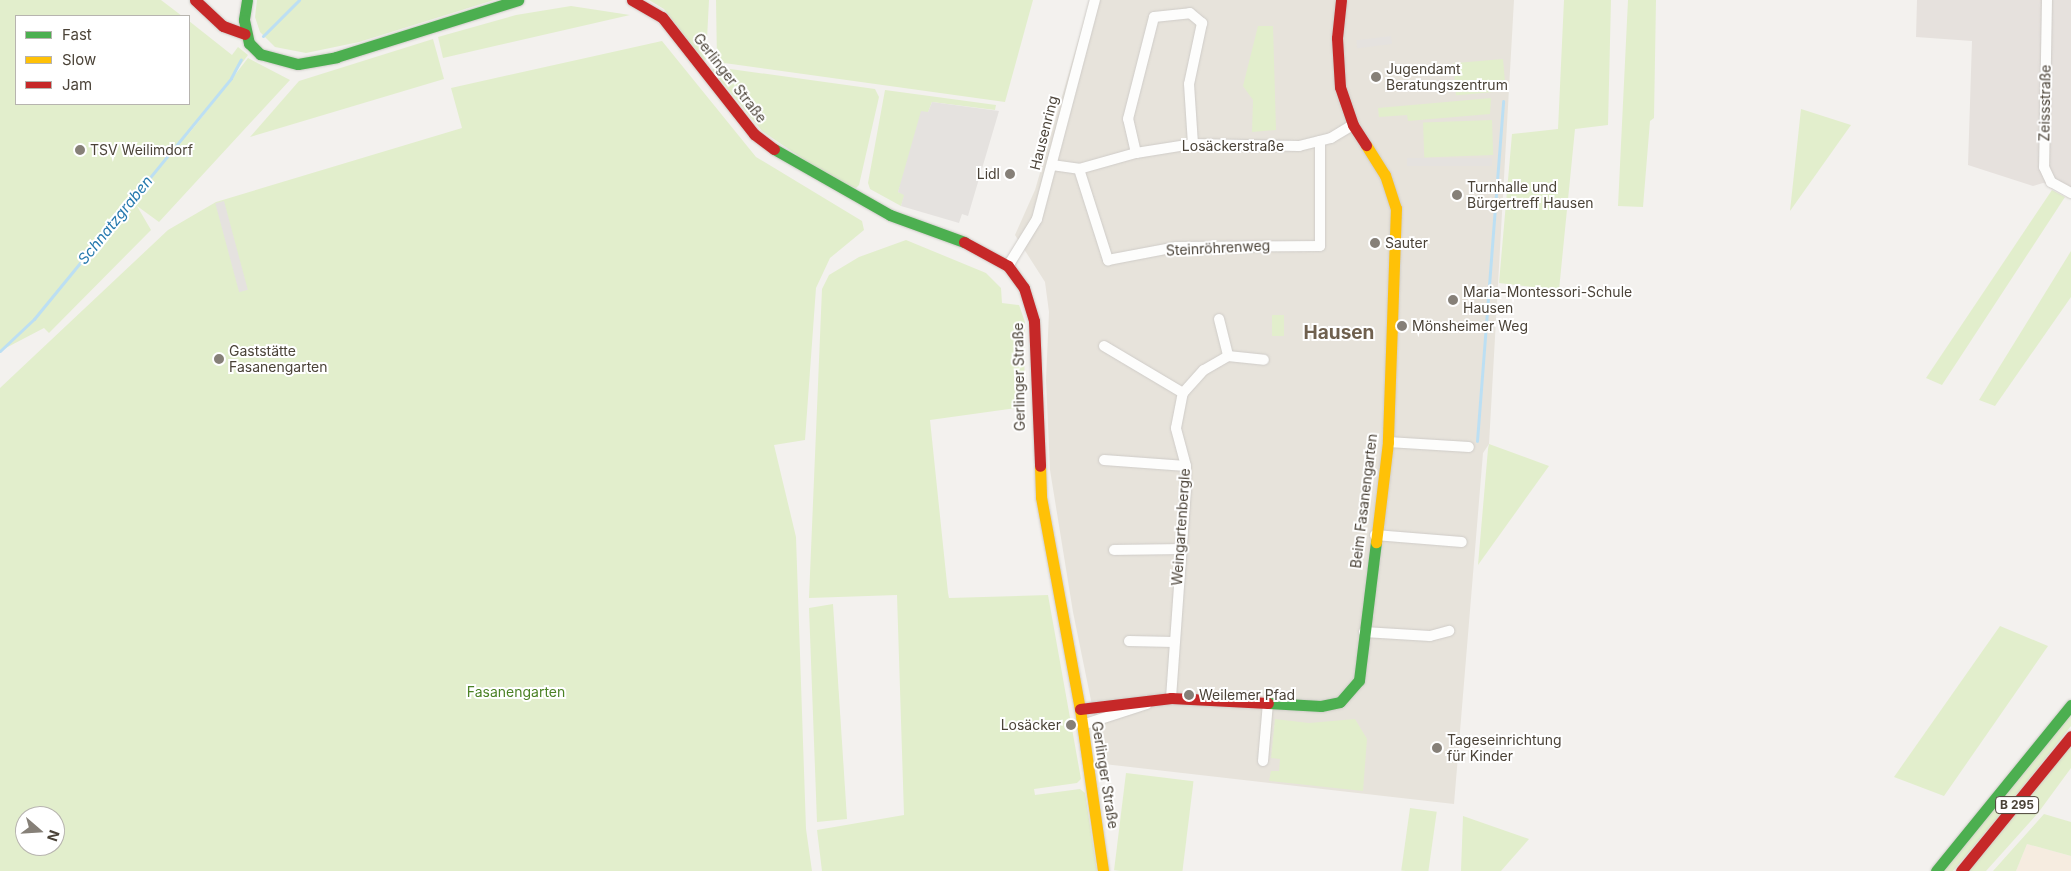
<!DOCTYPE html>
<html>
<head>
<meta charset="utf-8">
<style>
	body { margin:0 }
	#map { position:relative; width:2071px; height:871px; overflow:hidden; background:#f3f1ee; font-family:Inter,sans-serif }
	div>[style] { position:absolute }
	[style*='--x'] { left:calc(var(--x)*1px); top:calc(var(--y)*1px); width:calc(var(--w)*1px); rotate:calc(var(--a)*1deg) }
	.residential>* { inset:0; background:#e7e3db }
	.commercial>* { inset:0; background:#f6ece0 }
	.industrial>* { inset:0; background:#e6e1dd }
	.green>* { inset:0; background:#e2eecc; transform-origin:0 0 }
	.parking>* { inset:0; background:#e5e2df; transform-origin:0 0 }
	.stream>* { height:3px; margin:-1.5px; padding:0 1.5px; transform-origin:1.5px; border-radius:1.5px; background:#bcdff3 }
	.roads { filter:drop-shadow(0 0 1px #cfccc8) drop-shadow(0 0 1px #cfccc8) }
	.street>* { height:10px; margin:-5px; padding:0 5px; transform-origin:5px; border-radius:5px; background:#fdfdfc }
	.fast>* { height:11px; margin:-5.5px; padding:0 5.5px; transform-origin:5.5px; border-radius:5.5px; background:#4caf50 }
	.slow>* { height:11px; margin:-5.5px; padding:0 5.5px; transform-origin:5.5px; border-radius:5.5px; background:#ffc107 }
	.jam>* { height:11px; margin:-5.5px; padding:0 5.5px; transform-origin:5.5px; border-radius:5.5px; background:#c62828 }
	.dots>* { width:14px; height:14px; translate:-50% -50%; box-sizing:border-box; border:2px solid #fff; border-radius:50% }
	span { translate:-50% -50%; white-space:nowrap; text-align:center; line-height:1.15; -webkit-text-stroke:4px #fff; paint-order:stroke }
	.shield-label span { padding:1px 4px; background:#fff; border:1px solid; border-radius:4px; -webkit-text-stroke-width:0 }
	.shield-label { font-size:12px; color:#4b4338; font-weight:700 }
	.poi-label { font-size:14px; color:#4b4338 }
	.left { translate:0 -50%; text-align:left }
	.right { translate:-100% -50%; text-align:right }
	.street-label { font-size:14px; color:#4b4338 }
	.park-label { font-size:14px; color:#4c8226 }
	.water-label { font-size:15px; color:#2679ae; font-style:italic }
	.district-label { font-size:19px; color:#6f604e; font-weight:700 }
	.legend { position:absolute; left:15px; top:15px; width:175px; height:90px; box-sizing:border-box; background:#fff; border:1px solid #b7b4af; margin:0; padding:6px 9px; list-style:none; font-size:15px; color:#4b4338 }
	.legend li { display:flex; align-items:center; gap:10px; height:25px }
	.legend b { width:25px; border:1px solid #b7b4af }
	.north { position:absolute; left:15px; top:806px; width:50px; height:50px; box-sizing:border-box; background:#fff; border:1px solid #b7b4af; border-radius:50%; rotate:109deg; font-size:14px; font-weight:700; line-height:20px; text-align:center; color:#4b4338 }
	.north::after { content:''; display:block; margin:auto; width:18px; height:22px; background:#868078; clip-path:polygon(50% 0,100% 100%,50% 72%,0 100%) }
</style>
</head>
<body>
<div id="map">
	<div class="residential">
		<div style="clip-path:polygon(1090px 0,1514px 0,1489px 444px,1483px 453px,1454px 804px,1104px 764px,1073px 612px,1050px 470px,1046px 380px,1049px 312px,1045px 282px,1015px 235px,1035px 190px)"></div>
	</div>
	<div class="commercial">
		<div style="clip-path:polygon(2027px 844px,2071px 856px,2071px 871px,2016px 871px)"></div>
	</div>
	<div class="industrial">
		<div style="clip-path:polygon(1917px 0,2071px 0,2071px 187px,2043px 183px,2033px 186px,1968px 165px,1972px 41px,1916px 37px)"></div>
	</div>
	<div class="green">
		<div style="clip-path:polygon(0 0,161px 0,182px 16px,16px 16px,16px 104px,189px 104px,189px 21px,232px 55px,238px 47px,248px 55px,184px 140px,248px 58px,290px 80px,159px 222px,137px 206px,151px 230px,49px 333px,44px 328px,0 351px)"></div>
		<div style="clip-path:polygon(257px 0,494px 0,359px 42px,306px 53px,275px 47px,260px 32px,255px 17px)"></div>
		<div style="clip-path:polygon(649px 0,709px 0,706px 59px,704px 61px,664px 9px)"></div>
		<div style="clip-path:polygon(716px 0,1033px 0,1005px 102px,717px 62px)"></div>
		<div style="clip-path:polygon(1564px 0,1611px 0,1608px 125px,1575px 129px,1559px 290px,1499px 283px,1512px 134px,1558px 129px)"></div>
		<div style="clip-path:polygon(1628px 0,1656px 0,1654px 118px,1650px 121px,1643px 207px,1618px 206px)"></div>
		<div style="clip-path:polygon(571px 6px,630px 15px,443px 58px,438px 37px,516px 15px)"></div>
		<div style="clip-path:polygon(1258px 26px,1273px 26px,1276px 130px,1252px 132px,1253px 100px,1243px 86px)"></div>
		<div style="clip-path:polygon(433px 39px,444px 79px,250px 137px,299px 81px)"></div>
		<div style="clip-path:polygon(evenodd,662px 41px,756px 157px,862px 221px,864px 230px,830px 258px,816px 288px,805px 440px,774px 445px,796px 537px,806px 829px,812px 871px,0 871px,0 388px,168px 230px,216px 202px,462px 128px,451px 88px,662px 41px,25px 816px,55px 816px,55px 846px,25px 846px,25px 816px)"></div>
		<div style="left:1503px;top:59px;width:32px;height:50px;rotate:85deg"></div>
		<div style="clip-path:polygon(716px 67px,875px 89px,879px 97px,859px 185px,856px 188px,845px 184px,821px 171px,762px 131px,712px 70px)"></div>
		<div style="clip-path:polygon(885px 90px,996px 105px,995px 110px,932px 102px,898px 192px,905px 194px,901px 206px,870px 189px,868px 183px)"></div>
		<div style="clip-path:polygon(1491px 98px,1490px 114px,1408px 121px,1407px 115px,1379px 117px,1378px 108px)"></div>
		<div style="clip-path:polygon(1801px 109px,1851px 125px,1790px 211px)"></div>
		<div style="left:1492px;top:120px;width:35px;height:69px;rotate:88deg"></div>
		<div style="clip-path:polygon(2052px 190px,2065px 197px,1942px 385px,1926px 378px)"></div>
		<div style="clip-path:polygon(906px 240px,986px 273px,1001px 288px,1002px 303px,1019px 305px,1025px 322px,1024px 407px,930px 420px,948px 593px,949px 598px,1048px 595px,1081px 779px,1077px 783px,1034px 789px,1035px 795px,1080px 789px,1085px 793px,1097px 871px,822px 871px,817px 830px,904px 815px,897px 595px,809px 598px,822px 289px,829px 275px,859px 257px)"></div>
		<div style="clip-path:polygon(2071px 251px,2071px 297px,1995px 406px,1979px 400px)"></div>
		<div style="left:1272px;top:315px;width:12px;height:21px"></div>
		<div style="clip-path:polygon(1489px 444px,1549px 466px,1478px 565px,1488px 449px)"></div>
		<div style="clip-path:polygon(833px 604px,847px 819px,817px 822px,809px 608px)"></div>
		<div style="clip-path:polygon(2000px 626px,2048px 646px,1944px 796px,1894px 777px)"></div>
		<div style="clip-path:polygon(2071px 713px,2071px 726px,2010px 803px,1953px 871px,1944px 871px)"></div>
		<div style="clip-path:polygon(1275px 719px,1309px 723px,1355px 719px,1367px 739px,1363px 791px,1269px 781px,1271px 771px,1279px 771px,1280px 759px,1271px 758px)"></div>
		<div style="clip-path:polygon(2071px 743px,2071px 768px,2038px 813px,1986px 871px,1968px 871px)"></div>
		<div style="left:1126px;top:773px;width:68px;height:98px;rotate:7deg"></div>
		<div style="left:1410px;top:808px;width:27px;height:63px;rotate:8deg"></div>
		<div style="clip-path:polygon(2044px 814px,2071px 822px,2071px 856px,2027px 844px,2016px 871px,1993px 871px)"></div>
		<div style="clip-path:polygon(1463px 816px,1529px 839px,1501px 871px,1461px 871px)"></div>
	</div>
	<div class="parking">
		<div style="left:1391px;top:36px;width:8px;height:35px;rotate:83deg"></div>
		<div style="clip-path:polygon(932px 102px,999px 111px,968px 216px,962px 214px,959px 223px,901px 206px,904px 195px,898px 192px,921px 111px,928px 112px)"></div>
		<div style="left:1492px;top:158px;width:8px;height:85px;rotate:90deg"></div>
		<div style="left:224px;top:201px;width:92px;height:9px;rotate:75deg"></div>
	</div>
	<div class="stream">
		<div style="--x:263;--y:36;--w:51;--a:-45"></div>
		<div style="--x:0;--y:351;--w:47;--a:-43.3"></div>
		<div style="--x:34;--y:319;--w:311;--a:-50.7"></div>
		<div style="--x:231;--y:78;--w:21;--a:-62"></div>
		<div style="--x:1477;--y:441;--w:341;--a:-85.6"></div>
	</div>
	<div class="roads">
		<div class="street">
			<div style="--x:2047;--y:0;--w:167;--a:91"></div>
			<div style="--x:2044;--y:167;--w:17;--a:65"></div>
			<div style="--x:2051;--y:182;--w:23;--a:29"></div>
			<div style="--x:1136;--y:153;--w:35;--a:-103"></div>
			<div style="--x:1128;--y:119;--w:105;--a:-75.7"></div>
			<div style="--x:1154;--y:17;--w:36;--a:-6"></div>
			<div style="--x:1190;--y:13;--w:16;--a:40"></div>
			<div style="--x:1202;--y:23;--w:62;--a:102"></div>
			<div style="--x:1189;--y:84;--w:60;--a:86.2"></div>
			<div style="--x:1052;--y:165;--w:27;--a:8"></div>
			<div style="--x:1079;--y:169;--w:59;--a:-15.7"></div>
			<div style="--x:1136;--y:153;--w:58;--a:-9"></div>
			<div style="--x:1193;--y:144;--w:106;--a:1.1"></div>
			<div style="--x:1299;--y:146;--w:33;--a:-14"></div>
			<div style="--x:1331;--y:138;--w:26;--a:-31"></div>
			<div style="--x:1079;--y:169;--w:96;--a:72.3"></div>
			<div style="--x:1108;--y:260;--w:69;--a:-10.8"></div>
			<div style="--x:1176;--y:247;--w:144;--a:-0.4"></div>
			<div style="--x:1320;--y:246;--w:105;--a:-90"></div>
			<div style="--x:1008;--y:266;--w:55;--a:-58.3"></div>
			<div style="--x:1037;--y:219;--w:227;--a:-75.2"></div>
			<div style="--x:1219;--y:319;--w:38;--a:76"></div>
			<div style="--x:1104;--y:346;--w:92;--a:30.7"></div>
			<div style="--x:1388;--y:442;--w:81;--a:3.5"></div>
			<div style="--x:1104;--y:460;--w:82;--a:4.2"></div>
			<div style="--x:1375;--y:535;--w:87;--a:4.6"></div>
			<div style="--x:1114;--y:550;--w:66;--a:-0.9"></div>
			<div style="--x:1364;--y:632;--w:66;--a:3.5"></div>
			<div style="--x:1430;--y:636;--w:20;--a:-15"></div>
			<div style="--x:1129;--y:641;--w:45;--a:1.3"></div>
			<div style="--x:1171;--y:698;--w:209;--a:-85.9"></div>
			<div style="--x:1186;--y:490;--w:24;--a:-90"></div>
			<div style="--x:1186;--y:466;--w:39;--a:-105"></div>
			<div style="--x:1176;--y:428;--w:36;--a:-79"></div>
			<div style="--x:1183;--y:393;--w:31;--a:-48"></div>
			<div style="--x:1204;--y:370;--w:28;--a:-30"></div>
			<div style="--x:1228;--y:356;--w:36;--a:6"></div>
			<div style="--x:1082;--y:725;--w:68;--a:-17.9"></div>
			<div style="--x:1263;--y:761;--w:58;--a:-85.1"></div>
		</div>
		<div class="fast">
			<div style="--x:247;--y:0;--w:20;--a:99"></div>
			<div style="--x:244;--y:20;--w:24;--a:78"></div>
			<div style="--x:249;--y:43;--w:16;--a:45"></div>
			<div style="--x:260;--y:54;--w:39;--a:15"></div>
			<div style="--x:298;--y:64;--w:39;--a:-10"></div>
			<div style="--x:336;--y:57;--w:191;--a:-17.4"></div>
			<div style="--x:774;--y:149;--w:133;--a:29.6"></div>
			<div style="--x:890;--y:215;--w:79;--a:20"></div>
			<div style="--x:1268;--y:703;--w:53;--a:3.2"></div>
			<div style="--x:1321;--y:706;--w:19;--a:-12"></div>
			<div style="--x:1340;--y:702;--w:29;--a:-49"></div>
			<div style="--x:1359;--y:680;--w:139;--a:-83"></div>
			<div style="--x:1936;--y:871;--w:214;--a:-50.9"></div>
		</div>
		<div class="slow">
			<div style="--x:1366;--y:145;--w:36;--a:58"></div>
			<div style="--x:1385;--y:175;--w:35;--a:72"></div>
			<div style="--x:1396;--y:208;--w:234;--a:92"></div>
			<div style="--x:1388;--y:442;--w:101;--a:96.8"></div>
			<div style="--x:1040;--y:466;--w:31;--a:88"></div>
			<div style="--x:1041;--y:497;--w:216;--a:79.6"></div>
			<div style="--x:1080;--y:709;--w:164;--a:81.9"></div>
		</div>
		<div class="jam">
			<div style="--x:195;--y:0;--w:38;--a:43"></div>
			<div style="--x:223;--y:26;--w:23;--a:20"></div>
			<div style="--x:632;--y:0;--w:34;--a:30"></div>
			<div style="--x:662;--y:17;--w:149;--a:51.8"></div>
			<div style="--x:754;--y:134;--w:25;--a:37"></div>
			<div style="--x:1341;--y:0;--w:38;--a:96"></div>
			<div style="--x:1337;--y:38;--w:49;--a:86.5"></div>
			<div style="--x:1340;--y:87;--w:40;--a:71.1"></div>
			<div style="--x:1353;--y:125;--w:24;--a:57"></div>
			<div style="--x:964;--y:242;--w:50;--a:28.6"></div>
			<div style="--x:1008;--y:266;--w:27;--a:54"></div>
			<div style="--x:1024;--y:288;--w:34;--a:73"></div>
			<div style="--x:1034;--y:321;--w:145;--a:87.6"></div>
			<div style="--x:1080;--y:709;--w:92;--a:-6.9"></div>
			<div style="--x:1171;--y:698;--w:97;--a:3"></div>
			<div style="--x:1961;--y:871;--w:174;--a:-50.8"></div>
		</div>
	</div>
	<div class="dots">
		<div style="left:1376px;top:77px;background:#868078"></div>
		<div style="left:80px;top:150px;background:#868078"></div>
		<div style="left:1010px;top:174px;background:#868078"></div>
		<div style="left:1457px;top:195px;background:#868078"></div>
		<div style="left:1375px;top:243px;background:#868078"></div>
		<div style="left:1453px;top:300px;background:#868078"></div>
		<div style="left:1402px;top:326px;background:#868078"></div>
		<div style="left:219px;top:359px;background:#868078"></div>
		<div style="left:1189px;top:695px;background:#868078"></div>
		<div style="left:1071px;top:725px;background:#868078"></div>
		<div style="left:1437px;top:748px;background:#868078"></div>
	</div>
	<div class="shield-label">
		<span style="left:2017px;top:805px">B 295</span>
	</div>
	<div class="poi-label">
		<span class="left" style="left:1386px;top:77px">Jugendamt<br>Beratungszentrum</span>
		<span class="left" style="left:90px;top:150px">TSV Weilimdorf</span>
		<span class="right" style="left:1000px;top:174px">Lidl</span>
		<span class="left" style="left:1467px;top:195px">Turnhalle und<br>Bürgertreff Hausen</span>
		<span class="left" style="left:1385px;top:243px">Sauter</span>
		<span class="left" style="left:1463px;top:300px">Maria-Montessori-Schule<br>Hausen</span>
		<span class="left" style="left:1412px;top:326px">Mönsheimer Weg</span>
		<span class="left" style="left:229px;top:359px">Gaststätte<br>Fasanengarten</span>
		<span class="left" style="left:1199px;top:695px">Weilemer Pfad</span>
		<span class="right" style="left:1061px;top:725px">Losäcker</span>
		<span class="left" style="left:1447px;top:748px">Tageseinrichtung<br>für Kinder</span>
	</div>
	<div class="street-label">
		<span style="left:730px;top:78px;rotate:52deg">Gerlinger Straße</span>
		<span style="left:2045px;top:103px;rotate:-89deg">Zeissstraße</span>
		<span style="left:1044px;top:133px;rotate:-76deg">Hausenring</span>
		<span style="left:1233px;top:146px">Losäckerstraße</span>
		<span style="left:1218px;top:248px;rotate:-3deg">Steinröhrenweg</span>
		<span style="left:1019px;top:377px;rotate:-91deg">Gerlinger Straße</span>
		<span style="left:1364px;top:501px;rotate:-83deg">Beim Fasanengarten</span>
		<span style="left:1181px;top:527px;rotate:-86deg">Weingartenbergle</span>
		<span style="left:1105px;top:775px;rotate:81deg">Gerlinger Straße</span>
	</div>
	<div class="park-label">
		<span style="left:516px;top:692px">Fasanengarten</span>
	</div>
	<div class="water-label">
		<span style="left:115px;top:220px;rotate:-51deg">Schnatzgraben</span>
	</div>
	<div class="district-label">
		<span style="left:1339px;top:333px">Hausen</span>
	</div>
	<ul class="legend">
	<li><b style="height:6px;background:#4caf50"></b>Fast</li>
	<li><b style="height:6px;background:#ffc107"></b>Slow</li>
	<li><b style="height:6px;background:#c62828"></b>Jam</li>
	</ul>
	<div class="north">N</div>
</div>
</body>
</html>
